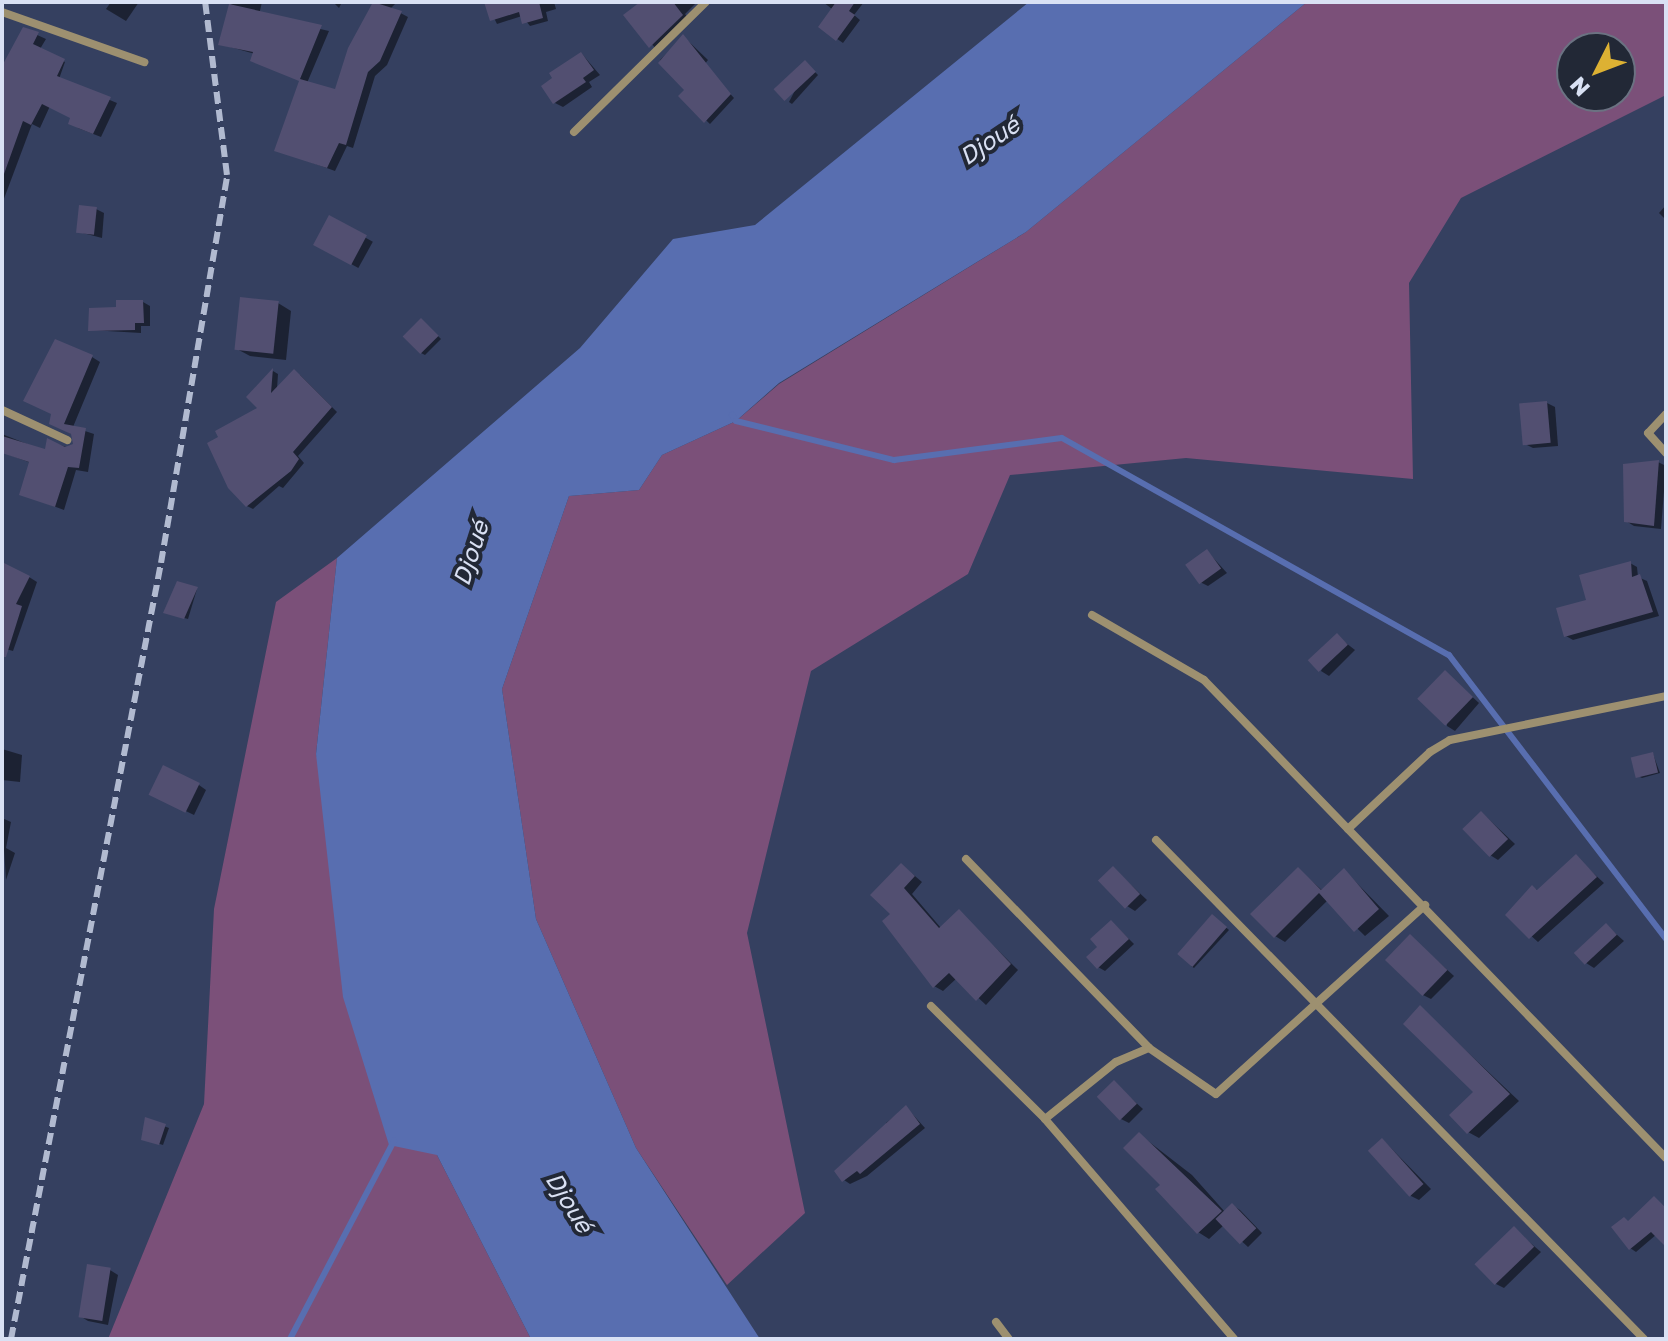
<!DOCTYPE html>
<html>
<head>
<meta charset="utf-8">
<style>
	body { margin:0 }
	#map { position:relative; width:1668px; height:1341px; overflow:hidden; background:#354060; font-family:"Golos Text",sans-serif }
	div>[style] { position:absolute }
	[style*='--x'] { left:calc(var(--x)*1px); top:calc(var(--y)*1px); width:calc(var(--w)*1px); rotate:calc(var(--a)*1deg) }
	.green>* { inset:0; background:#7b5079 }
	.water>* { inset:0; background:#586eb0 }
	.shadow>* { inset:0; background:#0007; transform-origin:0 0 }
	.stream>* { height:6px; margin:-3px; padding:0 3px; transform-origin:3px; border-radius:3px; background:#586eb0 }
	.building>* { inset:0; background:#524f71; transform-origin:0 0 }
	.minor>* { height:8px; margin:-4px; padding:0 4px; transform-origin:4px; border-radius:4px; background:#9d9070 }
	.rail>* { height:6px; margin-top:-3px; transform-origin:0; background:repeating-linear-gradient(90deg,#b1bad0 0 12px,transparent 0 18px) }
	span { translate:-50% -50%; white-space:nowrap; text-align:center; line-height:1.15; -webkit-text-stroke:8px #222836; paint-order:stroke }
	.water-label { font-size:24px; color:#d9e0f3; font-style:italic }
	.frame { position:absolute; inset:0; border:4px solid #d9e1f4; pointer-events:none }
	.north { position:absolute; left:1556px; top:32px; width:80px; height:80px; box-sizing:border-box; background:#222836; border:2px solid #6b7282; border-radius:50%; rotate:228deg; font-size:22px; font-weight:700; line-height:32px; text-align:center; color:#d9e1f4 }
	.north::after { content:''; display:block; margin:auto; width:28px; height:36px; background:#ddb133; clip-path:polygon(50% 0,100% 100%,50% 72%,0 100%) }
</style>
</head>
<body>
<div id="map">
	<div class="green">
		<div style="clip-path:polygon(evenodd,1307px 2px,1666px 2px,1666px 95px,1461px 198px,1409px 283px,1413px 479px,1186px 458px,1010px 475px,968px 574px,811px 671px,747px 933px,805px 1213px,727px 1285px,636px 1148px,536px 919px,502px 689px,569px 496px,639px 490px,662px 455px,736px 421px,779px 384px,1026px 232px,1307px 2px,1572px 48px,1620px 48px,1620px 96px,1572px 96px,1572px 48px)"></div>
		<div style="clip-path:polygon(337px 558px,316px 754px,437px 1155px,531px 1339px,108px 1339px,204px 1104px,214px 909px,276px 602px)"></div>
	</div>
	<div class="water">
		<div style="clip-path:polygon(1029px 2px,1307px 2px,1026px 232px,779px 383px,736px 421px,662px 455px,639px 490px,569px 496px,502px 689px,536px 919px,636px 1148px,760px 1339px,531px 1339px,437px 1155px,389px 1145px,343px 997px,316px 754px,337px 558px,580px 348px,673px 239px,755px 225px)"></div>
	</div>
	<div class="shadow">
		<div style="clip-path:polygon(111px 2px,139px 2px,126px 21px,106px 9px)"></div>
		<div style="clip-path:polygon(232px 2px,262px 2px,259px 15px,329px 31px,307px 83px,336px 92px,350px 49px,377px 2px,397px 2px,391px 8px,408px 17px,387px 65px,375px 76px,353px 148px,347px 146px,335px 171px,277px 150px,301px 81px,255px 54px,220px 44px)"></div>
		<div style="clip-path:polygon(333px 2px,342px 2px,339px 8px)"></div>
		<div style="clip-path:polygon(486px 2px,554px 2px,556px 9px,546px 12px,548px 21px,530px 26px,522px 16px,497px 24px)"></div>
		<div style="clip-path:polygon(642px 2px,697px 2px,685px 14px,690px 20px,658px 51px,626px 15px)"></div>
		<div style="clip-path:polygon(823px 2px,864px 2px,854px 15px,860px 20px,843px 43px,820px 27px,832px 9px)"></div>
		<div style="clip-path:polygon(24px 29px,46px 39px,40px 49px,65px 62px,59px 79px,117px 103px,101px 137px,78px 128px,72px 118px,50px 106px,40px 128px,32px 124px,2px 204px,2px 77px)"></div>
		<div style="clip-path:polygon(684px 37px,708px 60px,704px 65px,734px 98px,710px 124px,681px 96px,686px 90px,660px 60px)"></div>
		<div style="clip-path:polygon(582px 54px,600px 75px,589px 82px,592px 87px,563px 107px,555px 103px)"></div>
		<div style="clip-path:polygon(808px 65px,818px 75px,792px 104px,789px 102px)"></div>
		<div style="clip-path:polygon(1666px 205px,1666px 220px,1659px 213px)"></div>
		<div style="clip-path:polygon(96px 209px,104px 213px,102px 238px,79px 232px)"></div>
		<div style="left:330px;top:218px;width:49px;height:30px;rotate:29deg"></div>
		<div style="clip-path:polygon(143px 302px,150px 306px,150px 326px,141px 326px,141px 333px,90px 330px,118px 309px)"></div>
		<div style="clip-path:polygon(278px 303px,291px 311px,286px 360px,250px 356px,237px 349px)"></div>
		<div style="clip-path:polygon(425px 323px,441px 339px,425px 355px,421px 353px)"></div>
		<div style="clip-path:polygon(92px 357px,100px 362px,73px 427px,94px 434px,88px 472px,76px 470px,64px 510px,21px 494px,31px 463px,2px 452px,2px 434px,47px 452px,48px 441px,72px 449px,75px 436px,51px 423px)"></div>
		<div style="clip-path:polygon(273px 371px,278px 374px,277px 389px,300px 375px,337px 412px,298px 456px,304px 463px,283px 488px,279px 486px,253px 509px,247px 506px,261px 408px,249px 397px)"></div>
		<div style="clip-path:polygon(1547px 403px,1555px 407px,1558px 446px,1533px 448px,1525px 444px)"></div>
		<div style="clip-path:polygon(1658px 462px,1666px 466px,1661px 529px,1634px 526px,1626px 521px)"></div>
		<div style="clip-path:polygon(1207px 551px,1227px 573px,1208px 586px,1200px 582px)"></div>
		<div style="clip-path:polygon(1630px 563px,1637px 567px,1638px 577px,1647px 581px,1659px 616px,1573px 640px,1566px 636px,1589px 601px)"></div>
		<div style="clip-path:polygon(29px 577px,37px 582px,13px 651px,2px 648px,2px 578px)"></div>
		<div style="clip-path:polygon(197px 589px,188px 619px,169px 614px)"></div>
		<div style="clip-path:polygon(1337px 636px,1355px 650px,1329px 676px,1321px 671px)"></div>
		<div style="clip-path:polygon(1446px 673px,1479px 703px,1455px 731px,1447px 726px)"></div>
		<div style="clip-path:polygon(2px 749px,22px 755px,20px 782px,2px 780px)"></div>
		<div style="clip-path:polygon(1653px 754px,1660px 773px,1642px 778px,1638px 776px)"></div>
		<div style="clip-path:polygon(199px 785px,206px 790px,194px 815px,159px 798px)"></div>
		<div style="clip-path:polygon(1482px 813px,1515px 844px,1498px 860px,1490px 855px)"></div>
		<div style="clip-path:polygon(2px 818px,11px 822px,6px 848px,15px 853px,6px 880px)"></div>
		<div style="clip-path:polygon(1576px 857px,1604px 883px,1538px 942px,1508px 915px,1532px 887px,1539px 891px)"></div>
		<div style="clip-path:polygon(902px 865px,922px 882px,912px 894px,941px 928px,959px 912px,1018px 970px,986px 1005px,957px 978px,943px 991px,934px 986px,893px 914px)"></div>
		<div style="clip-path:polygon(1113px 868px,1147px 900px,1135px 911px,1127px 906px)"></div>
		<div style="clip-path:polygon(1299px 870px,1323px 891px,1344px 870px,1389px 916px,1365px 936px,1328px 900px,1285px 942px,1275px 936px)"></div>
		<div style="clip-path:polygon(1215px 918px,1229px 930px,1194px 968px,1191px 966px)"></div>
		<div style="clip-path:polygon(1112px 922px,1134px 944px,1105px 971px,1098px 967px,1100px 947px)"></div>
		<div style="clip-path:polygon(1606px 925px,1624px 941px,1594px 968px,1586px 963px)"></div>
		<div style="clip-path:polygon(1410px 936px,1454px 976px,1431px 999px,1423px 995px)"></div>
		<div style="clip-path:polygon(1421px 1008px,1519px 1101px,1479px 1138px,1468px 1132px,1476px 1092px)"></div>
		<div style="clip-path:polygon(1114px 1083px,1143px 1109px,1129px 1123px,1121px 1119px)"></div>
		<div style="clip-path:polygon(906px 1107px,925px 1128px,867px 1176px,850px 1184px,844px 1180px,889px 1127px,886px 1123px)"></div>
		<div style="clip-path:polygon(147px 1120px,169px 1128px,163px 1145px,147px 1140px)"></div>
		<div style="clip-path:polygon(1139px 1134px,1192px 1175px,1225px 1212px,1232px 1205px,1240px 1210px,1262px 1233px,1248px 1247px,1224px 1225px,1209px 1239px,1198px 1232px,1163px 1185px)"></div>
		<div style="clip-path:polygon(1383px 1140px,1431px 1189px,1419px 1200px,1411px 1196px)"></div>
		<div style="clip-path:polygon(1654px 1198px,1666px 1208px,1666px 1242px,1657px 1234px,1636px 1252px,1630px 1248px,1630px 1222px)"></div>
		<div style="clip-path:polygon(1514px 1229px,1541px 1252px,1504px 1288px,1496px 1284px)"></div>
		<div style="clip-path:polygon(110px 1270px,118px 1275px,108px 1325px,88px 1321px,80px 1316px)"></div>
	</div>
	<div class="stream">
		<div style="--x:732;--y:415;--w:7;--a:56"></div>
		<div style="--x:736;--y:421;--w:163;--a:13.9"></div>
		<div style="--x:894;--y:460;--w:169;--a:-7.5"></div>
		<div style="--x:1062;--y:438;--w:444;--a:29.3"></div>
		<div style="--x:1449;--y:655;--w:357;--a:52.6"></div>
		<div style="--x:290;--y:1339;--w:224;--a:-62.3"></div>
	</div>
	<div class="building">
		<div style="clip-path:polygon(373px 2px,402px 11px,380px 61px,368px 72px,346px 145px,339px 143px,327px 168px,274px 151px,299px 81px,250px 61px,253px 52px,218px 45px,229px 4px,322px 25px,300px 79px,335px 89px,348px 48px)"></div>
		<div style="clip-path:polygon(484px 2px,539px 2px,543px 18px,522px 24px,519px 12px,490px 21px)"></div>
		<div style="clip-path:polygon(640px 2px,673px 2px,683px 15px,649px 48px,623px 15px)"></div>
		<div style="clip-path:polygon(836px 2px,855px 2px,849px 11px,855px 15px,836px 41px,818px 27px)"></div>
		<div style="clip-path:polygon(23px 27px,39px 32px,33px 44px,65px 59px,57px 76px,111px 97px,93px 134px,68px 124px,70px 118px,42px 104px,31px 125px,23px 121px,4px 174px,2px 66px)"></div>
		<div style="clip-path:polygon(683px 34px,731px 94px,704px 123px,678px 96px,684px 90px,658px 63px)"></div>
		<div style="clip-path:polygon(581px 52px,594px 70px,583px 78px,586px 82px,553px 104px,541px 86px,552px 78px,549px 73px)"></div>
		<div style="left:805px;top:60px;width:16px;height:43px;rotate:47deg"></div>
		<div style="left:79px;top:205px;width:18px;height:28px;rotate:6deg"></div>
		<div style="left:329px;top:215px;width:43px;height:34px;rotate:28deg"></div>
		<div style="left:240px;top:297px;width:39px;height:53px;rotate:6deg"></div>
		<div style="clip-path:polygon(116px 300px,143px 300px,144px 323px,135px 323px,135px 330px,88px 331px,89px 308px,116px 307px)"></div>
		<div style="left:421px;top:318px;width:25px;height:26px;rotate:45deg"></div>
		<div style="clip-path:polygon(55px 339px,93px 355px,64px 424px,86px 428px,79px 468px,68px 467px,55px 507px,19px 495px,29px 462px,2px 453px,2px 436px,45px 449px,47px 438px,65px 447px,73px 444px,71px 434px,49px 424px,51px 414px,23px 401px)"></div>
		<div style="clip-path:polygon(273px 368px,271px 393px,294px 369px,332px 407px,293px 452px,299px 459px,291px 471px,246px 507px,228px 488px,207px 443px,218px 437px,215px 431px,257px 408px,246px 397px)"></div>
		<div style="left:1547px;top:401px;width:42px;height:28px;rotate:85deg"></div>
		<div style="clip-path:polygon(1659px 460px,1654px 526px,1624px 522px,1623px 464px)"></div>
		<div style="left:1207px;top:549px;width:24px;height:27px;rotate:54deg"></div>
		<div style="clip-path:polygon(1631px 561px,1632px 577px,1640px 574px,1653px 612px,1564px 637px,1556px 608px,1586px 600px,1579px 575px)"></div>
		<div style="clip-path:polygon(2px 562px,30px 576px,16px 604px,22px 606px,6px 657px,2px 657px)"></div>
		<div style="clip-path:polygon(177px 581px,198px 587px,184px 619px,163px 613px)"></div>
		<div style="left:1337px;top:633px;width:16px;height:40px;rotate:47deg"></div>
		<div style="left:1445px;top:670px;width:39px;height:40px;rotate:44deg"></div>
		<div style="left:1653px;top:752px;width:21px;height:23px;rotate:76deg"></div>
		<div style="left:163px;top:765px;width:41px;height:33px;rotate:26deg"></div>
		<div style="left:1481px;top:811px;width:39px;height:26px;rotate:46deg"></div>
		<div style="clip-path:polygon(1576px 854px,1597px 877px,1529px 939px,1505px 915px,1532px 885px,1537px 890px)"></div>
		<div style="clip-path:polygon(901px 863px,915px 876px,904px 888px,939px 928px,959px 909px,1011px 964px,976px 1001px,949px 973px,933px 988px,882px 921px,890px 914px,870px 895px)"></div>
		<div style="left:1113px;top:866px;width:39px;height:21px;rotate:46deg"></div>
		<div style="clip-path:polygon(1298px 867px,1321px 890px,1344px 868px,1379px 909px,1354px 932px,1319px 893px,1274px 938px,1250px 914px)"></div>
		<div style="left:1212px;top:914px;width:20px;height:53px;rotate:41deg"></div>
		<div style="clip-path:polygon(1111px 920px,1129px 939px,1097px 969px,1086px 957px,1097px 947px,1090px 939px)"></div>
		<div style="left:1606px;top:923px;width:16px;height:44px;rotate:47deg"></div>
		<div style="left:1410px;top:934px;width:52px;height:36px;rotate:44deg"></div>
		<div style="clip-path:polygon(1420px 1005px,1510px 1094px,1467px 1134px,1449px 1115px,1473px 1092px,1403px 1024px)"></div>
		<div style="left:1114px;top:1080px;width:33px;height:24px;rotate:46deg"></div>
		<div style="clip-path:polygon(906px 1105px,920px 1124px,860px 1174px,857px 1171px,842px 1182px,834px 1171px)"></div>
		<div style="clip-path:polygon(145px 1117px,166px 1124px,159px 1145px,141px 1140px)"></div>
		<div style="clip-path:polygon(1139px 1132px,1222px 1211px,1197px 1234px,1155px 1189px,1160px 1185px,1123px 1148px)"></div>
		<div style="left:1382px;top:1138px;width:62px;height:19px;rotate:48deg"></div>
		<div style="clip-path:polygon(1654px 1196px,1666px 1208px,1666px 1247px,1651px 1232px,1629px 1250px,1611px 1227px,1624px 1217px,1628px 1221px)"></div>
		<div style="left:1232px;top:1203px;width:35px;height:23px;rotate:46deg"></div>
		<div style="left:1514px;top:1226px;width:29px;height:55px;rotate:46deg"></div>
		<div style="left:87px;top:1264px;width:24px;height:54px;rotate:9deg"></div>
	</div>
	<div class="minor">
		<div style="--x:2;--y:12;--w:151;--a:19.4"></div>
		<div style="--x:574;--y:132;--w:185;--a:-44.6"></div>
		<div style="--x:2;--y:410;--w:72;--a:24.8"></div>
		<div style="--x:1666;--y:414;--w:26;--a:133"></div>
		<div style="--x:1648;--y:433;--w:27;--a:48"></div>
		<div style="--x:1092;--y:615;--w:129;--a:30.1"></div>
		<div style="--x:1204;--y:680;--w:665;--a:45.98"></div>
		<div style="--x:1348;--y:829;--w:112;--a:-43.2"></div>
		<div style="--x:1430;--y:752;--w:23;--a:-31"></div>
		<div style="--x:1450;--y:740;--w:220;--a:-11.5"></div>
		<div style="--x:1156;--y:840;--w:698;--a:45.64"></div>
		<div style="--x:966;--y:859;--w:263;--a:45.9"></div>
		<div style="--x:931;--y:1006;--w:161;--a:44.7"></div>
		<div style="--x:1045;--y:1119;--w:290;--a:49.3"></div>
		<div style="--x:1045;--y:1119;--w:91;--a:-38.8"></div>
		<div style="--x:1116;--y:1062;--w:36;--a:-23"></div>
		<div style="--x:1149;--y:1048;--w:81;--a:34.5"></div>
		<div style="--x:1216;--y:1094;--w:282;--a:-42.1"></div>
		<div style="--x:996;--y:1322;--w:21;--a:53"></div>
	</div>
	<div class="rail">
		<div style="--x:11;--y:1339;--w:790;--a:-79.06"></div>
		<div style="--x:161;--y:563;--w:394;--a:-80.3"></div>
		<div style="--x:227;--y:175;--w:174;--a:-97.2"></div>
	</div>
	<div class="water-label">
		<span style="left:989px;top:140px;rotate:-34deg">Djoué</span>
		<span style="left:470px;top:553px;rotate:-72deg">Djoué</span>
		<span style="left:570px;top:1202px;rotate:58deg">Djoué</span>
	</div>
	<div class="frame"></div>
	<div class="north">N</div>
</div>
</body>
</html>
